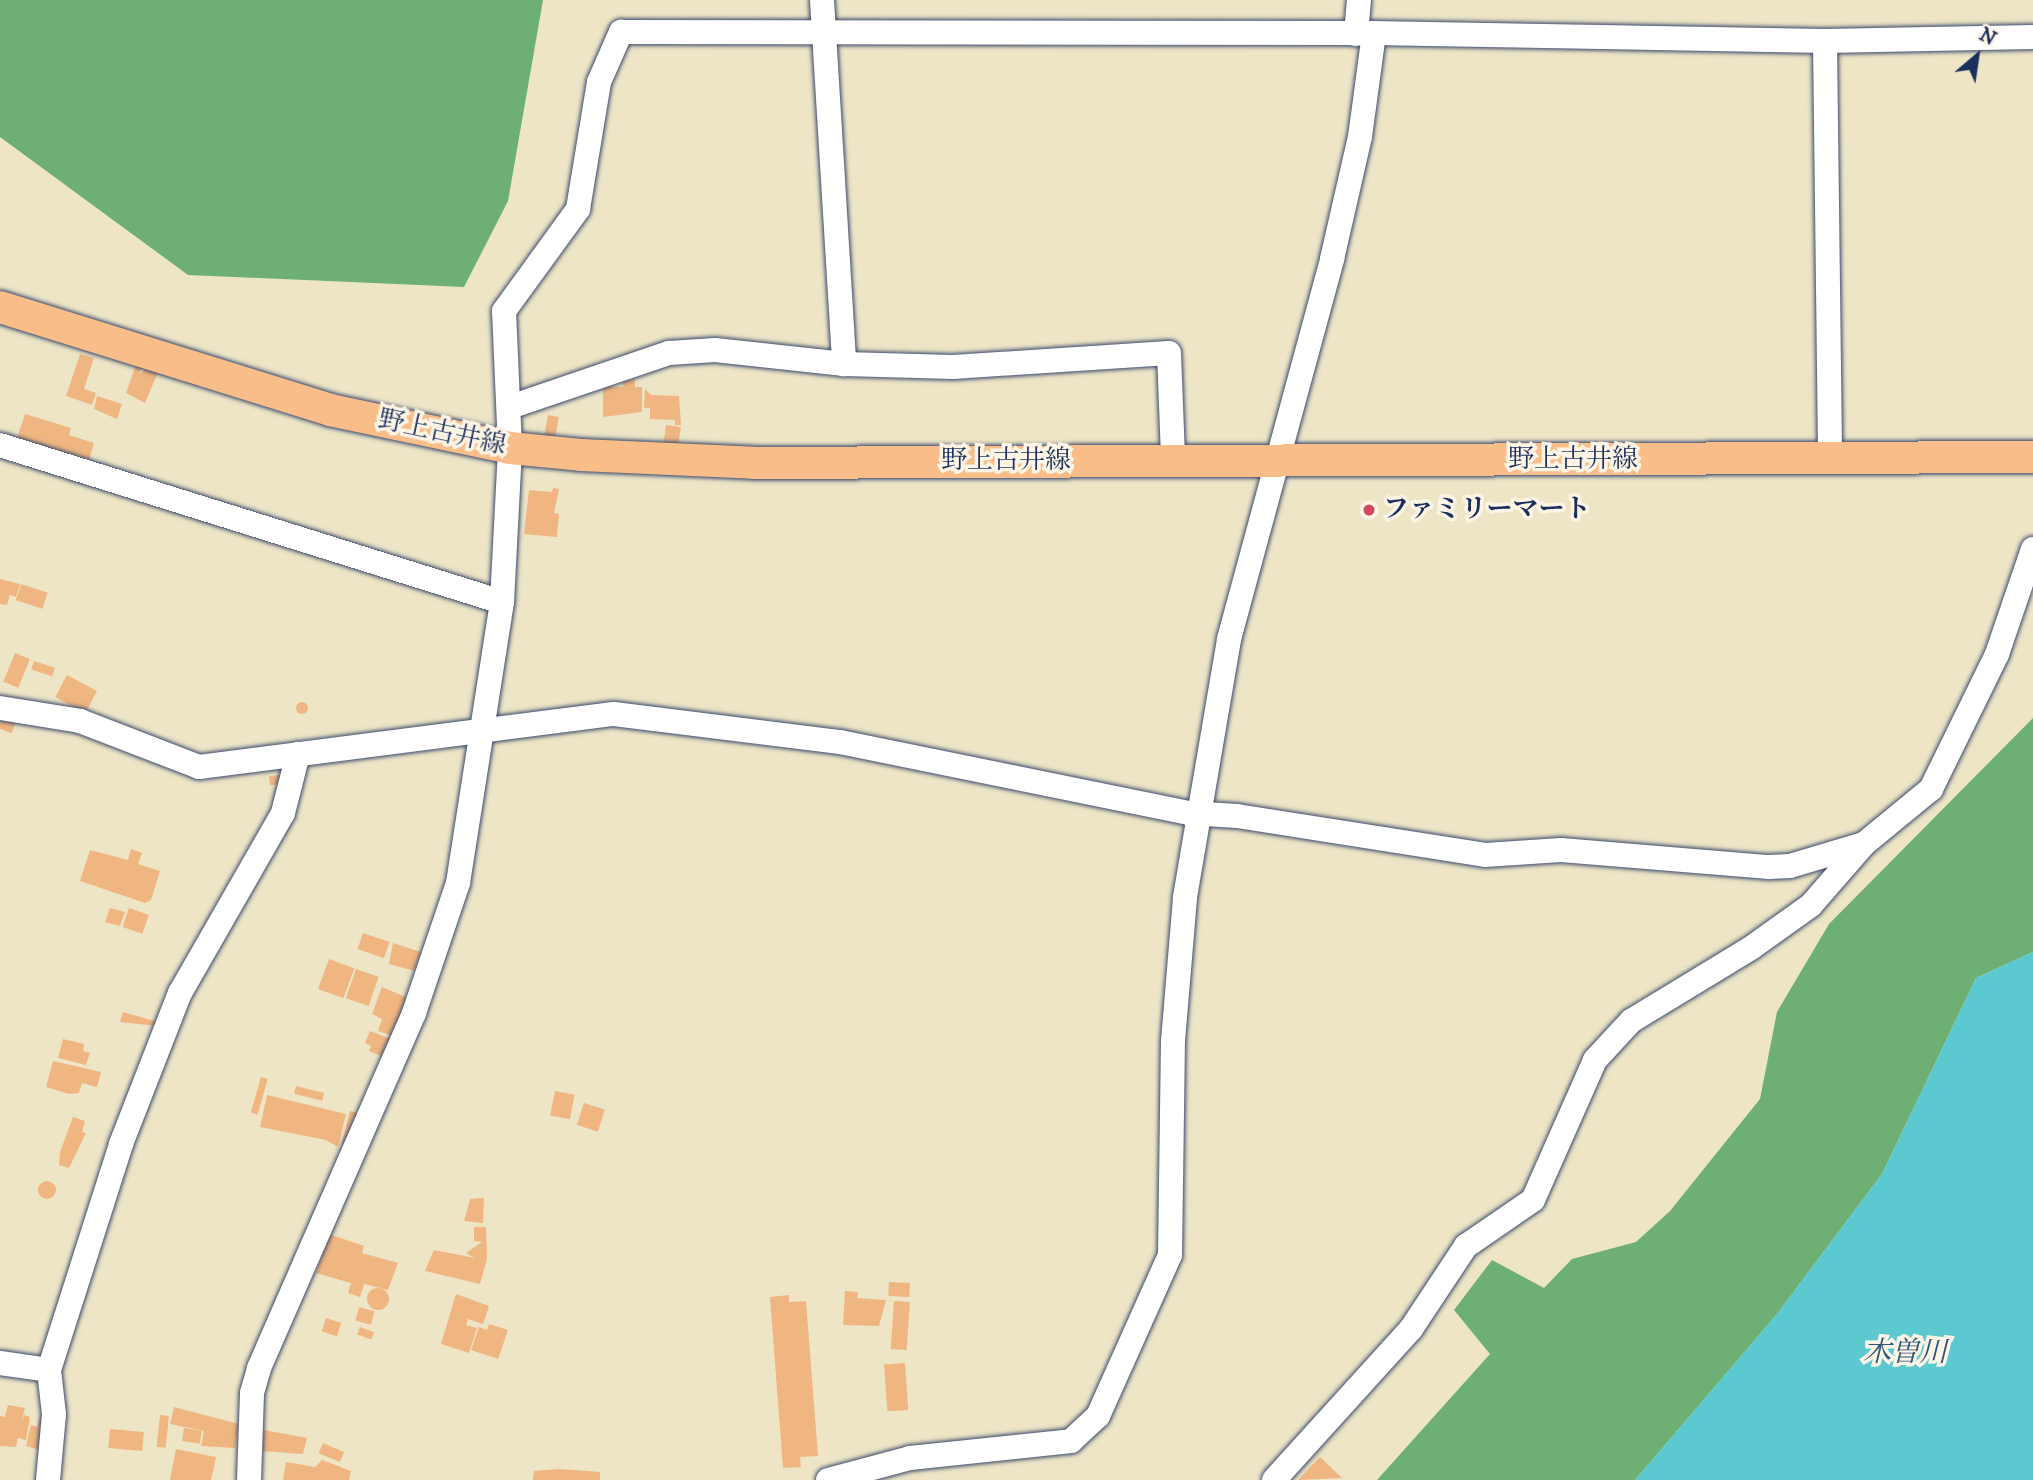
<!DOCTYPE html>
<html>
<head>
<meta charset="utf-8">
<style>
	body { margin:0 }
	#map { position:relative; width:2033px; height:1480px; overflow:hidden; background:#ede5c6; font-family:"IM FELL DW Pica","Noto Serif JP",serif }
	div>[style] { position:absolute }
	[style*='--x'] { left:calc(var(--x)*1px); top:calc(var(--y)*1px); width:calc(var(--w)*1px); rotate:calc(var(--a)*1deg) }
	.forest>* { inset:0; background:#6eb073 }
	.water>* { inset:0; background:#5cc9d0 }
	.building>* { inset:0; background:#efb681; transform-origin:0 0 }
	.round { border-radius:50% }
	.roads { filter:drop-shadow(0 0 2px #3a4a6e) drop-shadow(0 0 2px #3a4a6e) }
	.minor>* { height:24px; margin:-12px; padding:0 12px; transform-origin:12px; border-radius:12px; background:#fff }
	.major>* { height:32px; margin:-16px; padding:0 16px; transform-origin:16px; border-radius:16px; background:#f8bd89 }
	.dots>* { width:19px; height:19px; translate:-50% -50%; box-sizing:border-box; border:4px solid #fcf5e5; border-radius:50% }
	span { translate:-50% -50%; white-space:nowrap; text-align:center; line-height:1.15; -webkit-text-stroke:7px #fcf5e5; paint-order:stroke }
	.street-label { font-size:26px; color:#1b2f5e }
	.poi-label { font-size:26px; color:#1b2f5e; font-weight:700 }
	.left { translate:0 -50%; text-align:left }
	.water-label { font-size:28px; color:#2b567a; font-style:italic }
	.north { position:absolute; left:1942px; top:21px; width:70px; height:70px; -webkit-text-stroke:5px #fcf5e5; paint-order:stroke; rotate:29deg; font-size:19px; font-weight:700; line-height:28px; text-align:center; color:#1b2f5e }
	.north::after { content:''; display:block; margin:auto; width:24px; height:32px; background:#1b2f5e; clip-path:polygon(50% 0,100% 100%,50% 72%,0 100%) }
</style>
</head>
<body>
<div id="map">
	<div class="forest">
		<div style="clip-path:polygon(0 0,543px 0,508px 201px,464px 287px,188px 275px,0 137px)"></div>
		<div style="clip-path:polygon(2033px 718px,2033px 952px,1976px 978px,1882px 1174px,1777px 1314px,1635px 1480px,1377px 1480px,1490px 1354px,1454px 1310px,1492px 1260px,1544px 1288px,1572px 1259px,1636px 1242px,1670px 1211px,1760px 1099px,1777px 1012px,1829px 924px)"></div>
	</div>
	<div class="water">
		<div style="clip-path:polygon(2033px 952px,2033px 1480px,1635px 1480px,1777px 1314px,1882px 1174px,1976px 978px)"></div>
	</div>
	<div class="building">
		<div style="clip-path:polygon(80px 354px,94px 358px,84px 389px,96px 393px,92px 405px,66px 396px)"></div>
		<div style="clip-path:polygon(138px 359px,144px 361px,139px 374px,148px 368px,158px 372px,145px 403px,126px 393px)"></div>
		<div style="clip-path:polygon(635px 379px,635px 387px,642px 387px,642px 412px,603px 417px,603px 387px,623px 387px,623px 381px)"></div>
		<div style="clip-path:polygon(645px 389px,651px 395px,679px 396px,681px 425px,675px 425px,675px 420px,650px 419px,650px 408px,644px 408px)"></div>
		<div style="clip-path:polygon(97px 396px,122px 404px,117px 419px,94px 409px)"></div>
		<div style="clip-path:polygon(25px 414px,71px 428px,69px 435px,94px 443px,89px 460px,17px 438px)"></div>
		<div style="left:548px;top:415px;width:11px;height:24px;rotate:10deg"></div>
		<div style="left:666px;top:425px;width:15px;height:21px;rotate:8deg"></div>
		<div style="clip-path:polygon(553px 488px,559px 489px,554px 513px,559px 514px,557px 537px,524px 534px,529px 490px,552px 492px)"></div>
		<div style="clip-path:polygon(0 579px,20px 584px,16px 597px,10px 595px,7px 605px,0 604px)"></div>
		<div style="left:21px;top:584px;width:28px;height:17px;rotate:18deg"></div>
		<div style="left:15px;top:653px;width:16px;height:31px;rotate:22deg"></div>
		<div style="left:34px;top:661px;width:22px;height:9px;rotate:18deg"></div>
		<div style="left:67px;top:675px;width:34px;height:25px;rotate:28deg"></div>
		<div class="round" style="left:296px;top:702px;width:12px;height:12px"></div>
		<div style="left:3px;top:716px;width:14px;height:13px;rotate:21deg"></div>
		<div style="left:281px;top:775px;width:9px;height:12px;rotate:84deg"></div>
		<div style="clip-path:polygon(131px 849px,142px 853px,138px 864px,160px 871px,151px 900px,145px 903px,80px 881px,90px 850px,128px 860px)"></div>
		<div style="clip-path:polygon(110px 908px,125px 912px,120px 926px,105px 922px)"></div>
		<div style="left:129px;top:908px;width:21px;height:20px;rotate:19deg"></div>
		<div style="left:363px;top:933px;width:28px;height:17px;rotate:19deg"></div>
		<div style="clip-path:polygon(393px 943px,421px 952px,414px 971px,389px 964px)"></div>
		<div style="left:329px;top:959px;width:27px;height:32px;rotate:20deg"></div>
		<div style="left:356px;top:969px;width:24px;height:31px;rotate:19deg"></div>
		<div style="clip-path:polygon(382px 987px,408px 998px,393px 1036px,378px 1031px,382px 1019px,372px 1014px)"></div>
		<div style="clip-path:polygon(123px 1012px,158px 1022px,157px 1026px,120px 1022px)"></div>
		<div style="clip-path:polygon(370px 1031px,393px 1040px,386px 1058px,369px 1051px,371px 1046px,365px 1043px)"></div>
		<div style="clip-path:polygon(63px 1039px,84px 1044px,83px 1051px,90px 1053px,86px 1065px,58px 1058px)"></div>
		<div style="clip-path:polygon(53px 1061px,101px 1072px,97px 1087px,82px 1083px,79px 1093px,69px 1094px,46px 1087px)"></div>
		<div style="left:261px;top:1077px;width:7px;height:37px;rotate:16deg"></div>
		<div style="left:296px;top:1086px;width:29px;height:8px;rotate:14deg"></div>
		<div style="left:555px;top:1091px;width:20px;height:25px;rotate:11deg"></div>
		<div style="clip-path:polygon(267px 1095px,346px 1114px,338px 1147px,326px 1140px,260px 1127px)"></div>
		<div style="left:584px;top:1103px;width:22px;height:23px;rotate:18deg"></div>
		<div style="left:350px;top:1111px;width:8px;height:33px;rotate:14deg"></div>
		<div style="clip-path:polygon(73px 1117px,85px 1121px,82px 1132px,86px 1133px,69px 1168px,59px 1165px,60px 1152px)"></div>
		<div class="round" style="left:38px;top:1181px;width:18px;height:18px"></div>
		<div style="clip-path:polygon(484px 1198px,483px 1223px,464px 1221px,470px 1199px)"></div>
		<div style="clip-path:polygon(474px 1227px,486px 1227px,487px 1259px,480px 1284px,425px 1271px,434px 1250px,475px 1258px,466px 1253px,482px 1242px,474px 1241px)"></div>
		<div style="clip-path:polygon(329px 1234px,364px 1246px,362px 1253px,398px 1263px,388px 1290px,364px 1284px,360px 1297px,348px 1293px,351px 1283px,316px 1273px)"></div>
		<div style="left:889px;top:1282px;width:21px;height:14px;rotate:3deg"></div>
		<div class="round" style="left:367px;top:1288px;width:22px;height:22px"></div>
		<div style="clip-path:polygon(845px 1291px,858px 1292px,857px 1298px,886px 1300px,879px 1326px,843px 1325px)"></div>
		<div style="clip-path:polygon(456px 1294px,489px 1306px,483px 1324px,468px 1319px,466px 1325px,477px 1328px,469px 1353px,441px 1344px)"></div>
		<div style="clip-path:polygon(789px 1295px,789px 1302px,806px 1301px,818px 1456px,800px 1457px,801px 1467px,783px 1468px,770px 1297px)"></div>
		<div style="left:894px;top:1301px;width:16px;height:48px;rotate:4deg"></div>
		<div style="left:359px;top:1307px;width:16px;height:14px;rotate:15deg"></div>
		<div style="left:326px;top:1318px;width:16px;height:14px;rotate:18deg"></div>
		<div style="clip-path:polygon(489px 1324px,508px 1330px,498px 1359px,471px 1350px,479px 1327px,487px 1330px)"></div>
		<div style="left:360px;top:1327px;width:15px;height:8px;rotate:20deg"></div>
		<div style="left:905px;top:1363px;width:47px;height:21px;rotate:86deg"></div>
		<div style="clip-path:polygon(8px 1405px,25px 1408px,21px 1423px,24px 1415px,30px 1417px,26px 1440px,18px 1438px,16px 1447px,0 1446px,0 1416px,5px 1417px)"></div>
		<div style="clip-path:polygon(174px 1407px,239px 1424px,235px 1448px,201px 1446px,204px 1431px,170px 1424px)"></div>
		<div style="left:160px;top:1415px;width:9px;height:32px;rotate:6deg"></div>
		<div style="clip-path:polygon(40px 1417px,50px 1420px,44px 1451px,26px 1446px,31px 1425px,37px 1427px)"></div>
		<div style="left:184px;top:1428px;width:18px;height:13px;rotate:9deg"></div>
		<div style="left:110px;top:1429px;width:34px;height:19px;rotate:5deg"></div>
		<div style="clip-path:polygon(264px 1430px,307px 1438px,303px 1454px,260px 1451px)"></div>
		<div style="left:323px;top:1443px;width:23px;height:11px;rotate:23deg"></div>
		<div style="clip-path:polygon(176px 1449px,216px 1457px,211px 1480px,170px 1480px)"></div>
		<div style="clip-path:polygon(1320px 1457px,1342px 1478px,1298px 1480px)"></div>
		<div style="clip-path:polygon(322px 1460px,351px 1471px,349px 1480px,283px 1480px,286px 1462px,315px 1467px)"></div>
		<div style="clip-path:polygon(559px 1469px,600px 1472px,600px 1480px,533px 1480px,534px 1471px)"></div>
	</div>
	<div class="roads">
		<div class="minor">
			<div style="--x:822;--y:0;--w:365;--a:86.5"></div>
			<div style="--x:1356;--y:34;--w:34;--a:-85"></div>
			<div style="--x:1825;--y:41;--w:421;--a:89.3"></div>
			<div style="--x:510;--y:407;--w:168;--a:-18.8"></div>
			<div style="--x:669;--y:353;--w:46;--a:-3.7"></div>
			<div style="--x:715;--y:350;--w:130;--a:6.2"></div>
			<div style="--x:844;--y:364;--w:109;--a:1.6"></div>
			<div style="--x:953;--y:367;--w:216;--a:-3.7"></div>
			<div style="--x:1169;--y:353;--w:106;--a:87.8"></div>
			<div style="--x:0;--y:445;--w:526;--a:17.37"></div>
			<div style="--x:0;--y:708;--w:81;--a:9.2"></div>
			<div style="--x:80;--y:721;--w:128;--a:21.1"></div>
			<div style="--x:199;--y:767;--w:418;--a:-7.3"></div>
			<div style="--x:614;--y:714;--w:228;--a:7.1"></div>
			<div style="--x:840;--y:742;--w:356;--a:11.5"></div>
			<div style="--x:1189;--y:813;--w:48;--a:3.6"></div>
			<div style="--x:1237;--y:816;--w:251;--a:8.9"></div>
			<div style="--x:1485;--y:855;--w:76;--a:-3.8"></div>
			<div style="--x:1561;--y:850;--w:209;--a:4.7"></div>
			<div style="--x:1769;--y:867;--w:21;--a:-3"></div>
			<div style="--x:1790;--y:866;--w:77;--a:-16.6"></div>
			<div style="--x:0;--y:1363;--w:49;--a:8.1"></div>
			<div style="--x:48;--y:1480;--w:66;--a:-84.8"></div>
			<div style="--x:54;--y:1414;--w:44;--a:-96.5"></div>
			<div style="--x:49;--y:1370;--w:237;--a:-72.3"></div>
			<div style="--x:121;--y:1144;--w:162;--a:-68.7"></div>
			<div style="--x:180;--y:993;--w:207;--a:-60.2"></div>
			<div style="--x:283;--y:813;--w:61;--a:-75.7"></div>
			<div style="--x:249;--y:1480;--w:87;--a:-88"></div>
			<div style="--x:252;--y:1393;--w:26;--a:-74"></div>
			<div style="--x:259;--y:1368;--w:387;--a:-66.4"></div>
			<div style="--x:414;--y:1013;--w:137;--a:-71.3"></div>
			<div style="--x:458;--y:883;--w:284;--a:-81.1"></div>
			<div style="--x:502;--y:602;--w:154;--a:-87"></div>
			<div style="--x:510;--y:448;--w:137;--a:-92.5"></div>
			<div style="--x:504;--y:311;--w:126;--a:-54"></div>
			<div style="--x:578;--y:209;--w:129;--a:-80.6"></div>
			<div style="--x:599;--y:82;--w:55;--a:-66.3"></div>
			<div style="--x:621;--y:32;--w:751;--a:0.08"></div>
			<div style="--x:1372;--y:33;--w:453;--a:1"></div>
			<div style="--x:1825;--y:41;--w:208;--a:-1.1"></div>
			<div style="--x:828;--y:1480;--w:85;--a:-15"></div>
			<div style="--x:910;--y:1458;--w:162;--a:-6"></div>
			<div style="--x:1071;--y:1441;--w:37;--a:-43"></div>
			<div style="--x:1098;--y:1416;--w:176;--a:-65.9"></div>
			<div style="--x:1170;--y:1255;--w:214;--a:-89.2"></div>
			<div style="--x:1173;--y:1041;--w:144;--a:-85.2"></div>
			<div style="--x:1185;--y:897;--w:262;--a:-80.3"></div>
			<div style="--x:1229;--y:639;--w:394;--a:-74.8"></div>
			<div style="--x:1332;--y:259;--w:125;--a:-77.1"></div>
			<div style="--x:1360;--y:137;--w:105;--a:-82.3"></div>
			<div style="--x:1274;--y:1480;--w:204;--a:-47.8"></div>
			<div style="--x:1411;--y:1329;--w:100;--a:-56.5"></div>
			<div style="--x:1466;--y:1246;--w:81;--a:-34.5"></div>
			<div style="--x:1533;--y:1200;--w:153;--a:-66.1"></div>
			<div style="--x:1595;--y:1060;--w:53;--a:-47.3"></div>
			<div style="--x:1631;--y:1021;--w:140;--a:-31.3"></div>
			<div style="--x:1751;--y:948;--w:74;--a:-35.6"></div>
			<div style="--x:1811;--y:905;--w:81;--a:-49"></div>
			<div style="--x:1864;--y:844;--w:87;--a:-39.4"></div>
			<div style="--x:1931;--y:789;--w:150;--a:-63.9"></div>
			<div style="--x:1997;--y:654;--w:111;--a:-71.1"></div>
		</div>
		<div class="major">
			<div style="--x:0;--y:307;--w:346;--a:17.3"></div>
			<div style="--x:330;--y:410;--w:184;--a:11.9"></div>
			<div style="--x:510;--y:448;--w:71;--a:5.6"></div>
			<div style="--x:581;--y:455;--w:173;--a:2.6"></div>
			<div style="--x:754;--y:463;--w:1279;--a:-0.27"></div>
		</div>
	</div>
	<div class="dots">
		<div style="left:1369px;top:510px;background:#d1495b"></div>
	</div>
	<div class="street-label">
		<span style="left:442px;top:433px;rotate:12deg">野上古井線</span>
		<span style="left:1573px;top:460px">野上古井線</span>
		<span style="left:1006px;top:461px">野上古井線</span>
	</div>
	<div class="poi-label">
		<span class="left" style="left:1383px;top:510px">ファミリーマート</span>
	</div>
	<div class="water-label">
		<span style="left:1905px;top:1353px">木曽川</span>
	</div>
	<div class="north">N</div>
</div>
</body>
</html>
